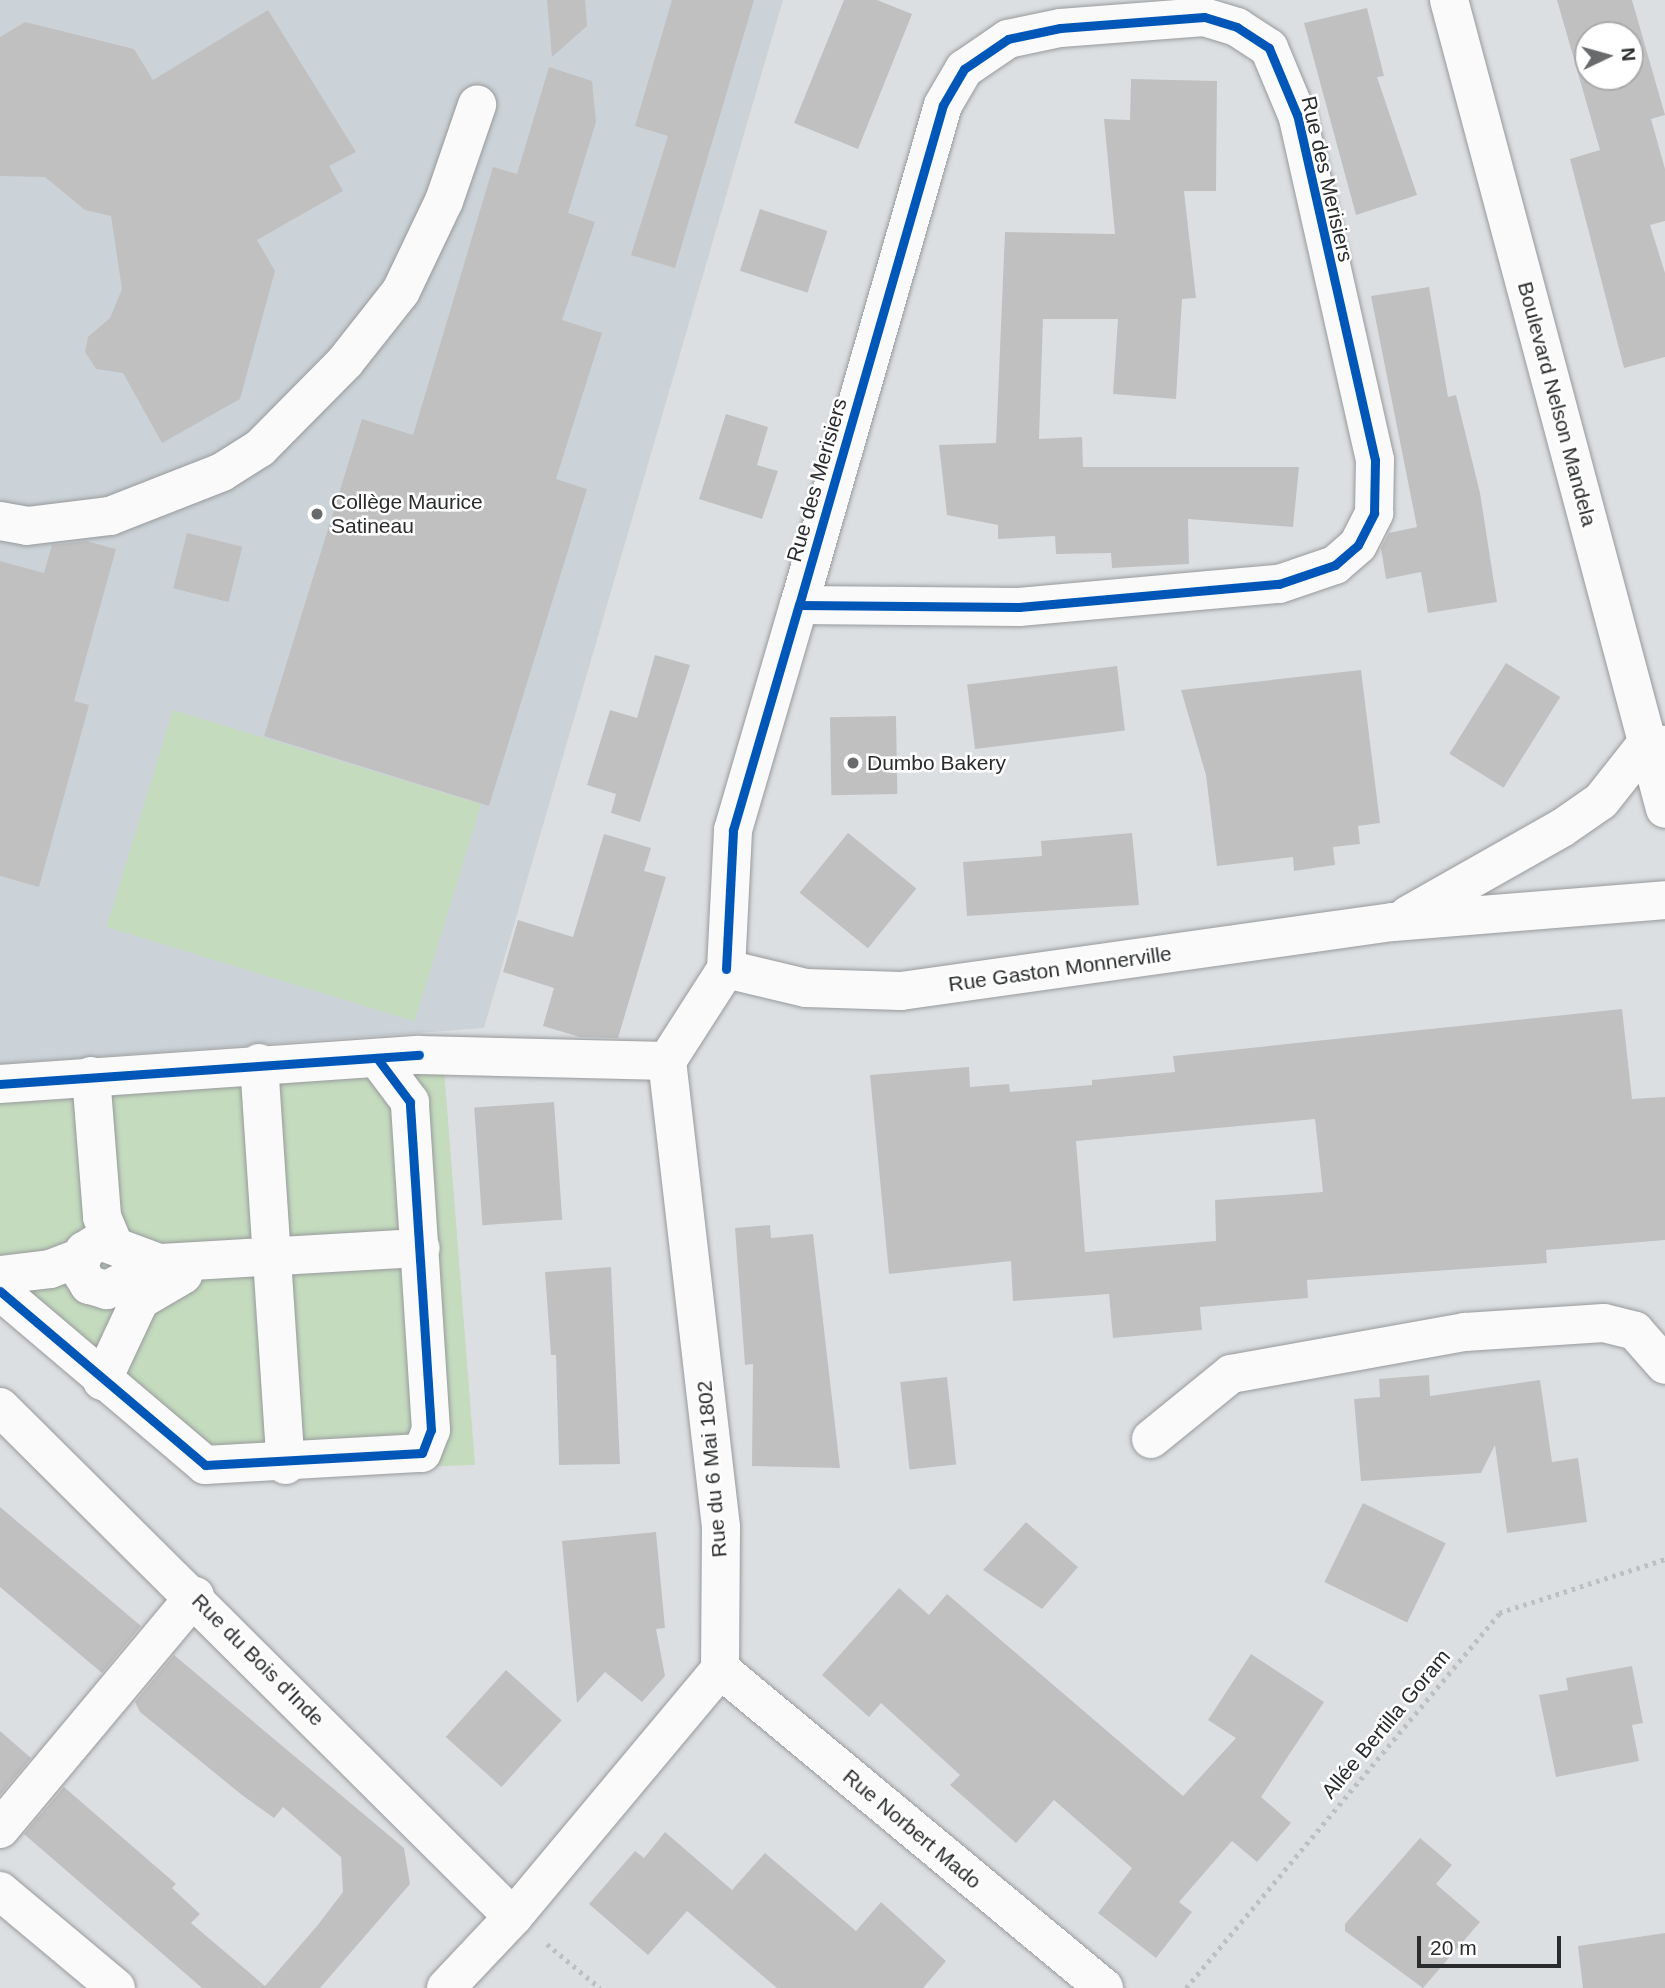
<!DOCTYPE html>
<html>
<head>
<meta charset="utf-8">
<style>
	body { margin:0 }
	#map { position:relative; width:1665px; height:1988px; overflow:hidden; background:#dcdfe1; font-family:Arial,sans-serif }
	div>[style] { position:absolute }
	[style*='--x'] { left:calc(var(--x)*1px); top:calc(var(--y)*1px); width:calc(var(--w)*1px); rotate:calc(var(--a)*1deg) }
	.built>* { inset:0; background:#cbd3d8 }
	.green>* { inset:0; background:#c4dbbe; transform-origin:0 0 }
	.building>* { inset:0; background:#c0c0c1; transform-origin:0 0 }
	.path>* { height:4.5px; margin-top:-2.25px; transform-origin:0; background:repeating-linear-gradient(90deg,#bec0c0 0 3.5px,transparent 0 8.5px) }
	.roads { filter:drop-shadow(0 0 2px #989a9c) drop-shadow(0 0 2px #989a9c) }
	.minor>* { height:38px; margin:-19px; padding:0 19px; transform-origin:19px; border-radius:19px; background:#fafafa }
	.major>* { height:38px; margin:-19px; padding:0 19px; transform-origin:19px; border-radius:19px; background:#fafafa }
	.cycleway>* { height:9px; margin:-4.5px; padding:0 4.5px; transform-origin:4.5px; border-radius:4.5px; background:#0057b8 }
	.dots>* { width:19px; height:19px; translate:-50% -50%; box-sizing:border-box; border:4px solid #fff; border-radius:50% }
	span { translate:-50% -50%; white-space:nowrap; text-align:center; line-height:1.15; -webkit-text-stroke:5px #fff; paint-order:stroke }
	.street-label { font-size:21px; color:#292b2d }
	.poi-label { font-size:21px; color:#292b2d }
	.left { translate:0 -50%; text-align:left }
	.north { position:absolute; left:1574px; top:21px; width:70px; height:70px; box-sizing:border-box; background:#fff; border:2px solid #a9aaab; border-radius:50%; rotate:85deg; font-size:19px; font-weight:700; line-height:28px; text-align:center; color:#292b2d }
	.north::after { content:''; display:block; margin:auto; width:24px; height:32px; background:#686a6c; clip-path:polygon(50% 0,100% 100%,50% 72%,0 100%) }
	.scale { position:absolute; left:1417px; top:1936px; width:144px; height:32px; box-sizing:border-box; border:4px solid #292b2d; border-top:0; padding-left:9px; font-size:21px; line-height:24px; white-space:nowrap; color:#292b2d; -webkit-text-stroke:5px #fff; paint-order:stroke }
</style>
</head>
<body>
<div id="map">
	<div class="built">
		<div style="clip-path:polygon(0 0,783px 0,484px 1028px,0 1064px)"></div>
	</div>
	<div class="green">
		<div style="left:173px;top:710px;width:322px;height:227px;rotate:17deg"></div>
		<div style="clip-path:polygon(444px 1069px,475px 1465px,199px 1474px,0 1306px,0 1078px)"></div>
	</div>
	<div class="building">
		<div style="clip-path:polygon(547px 0,585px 0,587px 26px,552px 57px)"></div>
		<div style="clip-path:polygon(672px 0,754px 0,675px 268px,631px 255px,668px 136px,635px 126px)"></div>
		<div style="clip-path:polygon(844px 0,877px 0,912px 14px,858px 149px,794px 123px)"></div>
		<div style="clip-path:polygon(evenodd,1557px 0,1632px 0,1665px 115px,1651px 119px,1665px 169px,1665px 221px,1650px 225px,1665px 273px,1665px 357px,1624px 368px,1570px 159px,1600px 150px,1557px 0,1588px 35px,1630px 35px,1630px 77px,1588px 77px,1588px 35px)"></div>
		<div style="clip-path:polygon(1367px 8px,1384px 76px,1377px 77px,1417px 195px,1356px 215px,1304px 23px)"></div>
		<div style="clip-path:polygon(268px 10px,356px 152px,329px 166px,343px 191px,257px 240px,275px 271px,240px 399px,162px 443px,123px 373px,96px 369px,85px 352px,88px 337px,110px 318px,122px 289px,111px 216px,85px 210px,45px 177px,0 176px,0 37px,25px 22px,134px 49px,153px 80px)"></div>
		<div style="clip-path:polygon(549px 67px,592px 81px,596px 122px,568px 213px,595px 222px,562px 320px,602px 333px,556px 479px,587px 489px,489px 806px,264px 736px,362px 419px,413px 435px,493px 167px,517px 174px)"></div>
		<div style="clip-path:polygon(1131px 79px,1217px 81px,1216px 191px,1184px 191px,1196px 298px,1182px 299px,1176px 399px,1113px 394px,1118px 319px,1043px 319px,1039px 439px,1082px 437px,1083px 467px,1299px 467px,1293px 527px,1188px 519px,1189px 564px,1112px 568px,1111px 553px,1056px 554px,1055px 536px,998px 539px,998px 525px,947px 515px,939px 445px,996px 443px,1005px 232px,1115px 234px,1104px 119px,1130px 120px)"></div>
		<div style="left:760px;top:209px;width:71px;height:65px;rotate:18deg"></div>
		<div style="clip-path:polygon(1429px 287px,1448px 397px,1456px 395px,1480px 493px,1497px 602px,1428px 613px,1421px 572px,1386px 579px,1381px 548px,1389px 533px,1417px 527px,1371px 296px)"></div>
		<div style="clip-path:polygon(726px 414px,768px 427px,757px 465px,778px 471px,762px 519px,699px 499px)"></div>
		<div style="left:187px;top:533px;width:57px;height:57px;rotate:14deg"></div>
		<div style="clip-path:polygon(86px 541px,116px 549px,74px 701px,89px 705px,39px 887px,0 876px,0 561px,44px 573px,52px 545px)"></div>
		<div style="clip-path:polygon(655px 655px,690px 665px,640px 822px,611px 813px,616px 794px,587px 785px,610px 710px,637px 718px)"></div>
		<div style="left:1506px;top:663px;width:64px;height:107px;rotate:32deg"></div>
		<div style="left:1117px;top:666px;width:65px;height:151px;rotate:83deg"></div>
		<div style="clip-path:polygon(1361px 670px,1380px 823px,1358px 826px,1360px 844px,1333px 847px,1335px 865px,1294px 871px,1293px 857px,1217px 866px,1206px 775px,1181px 690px)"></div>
		<div style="left:896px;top:716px;width:78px;height:66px;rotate:89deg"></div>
		<div style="left:848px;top:833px;width:88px;height:77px;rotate:39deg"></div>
		<div style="clip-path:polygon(1132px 833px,1139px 905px,967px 916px,963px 862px,1042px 856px,1041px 841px)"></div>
		<div style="clip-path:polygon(604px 834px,651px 848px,644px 871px,666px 877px,618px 1038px,580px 1037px,543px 1026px,554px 988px,503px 972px,518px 920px,573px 937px)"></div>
		<div style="clip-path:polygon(evenodd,1622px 1009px,1632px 1099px,1665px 1097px,1665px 1240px,1546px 1250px,1547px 1263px,1307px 1280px,1308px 1298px,1200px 1307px,1202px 1330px,1113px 1338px,1109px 1294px,1013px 1301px,1011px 1261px,889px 1274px,870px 1075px,969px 1067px,970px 1087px,1009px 1084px,1010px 1092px,1092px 1085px,1092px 1080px,1175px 1072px,1173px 1056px,1622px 1009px,1315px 1119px,1323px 1192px,1215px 1200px,1216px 1241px,1085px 1252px,1076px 1141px,1315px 1119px)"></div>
		<div style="left:554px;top:1102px;width:118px;height:80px;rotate:86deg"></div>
		<div style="clip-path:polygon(770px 1225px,771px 1238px,813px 1234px,840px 1468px,752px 1466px,753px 1364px,745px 1365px,735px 1228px)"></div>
		<div style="clip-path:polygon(611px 1267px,620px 1464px,559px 1465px,556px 1355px,551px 1355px,545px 1272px)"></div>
		<div style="clip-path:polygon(1429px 1375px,1430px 1396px,1540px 1380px,1552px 1462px,1578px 1458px,1587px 1522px,1507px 1533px,1495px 1445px,1481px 1473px,1361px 1481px,1354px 1399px,1380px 1397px,1379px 1379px)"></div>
		<div style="left:947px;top:1377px;width:88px;height:47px;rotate:84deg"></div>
		<div style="left:1363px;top:1503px;width:92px;height:88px;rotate:26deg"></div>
		<div style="clip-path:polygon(0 1507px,141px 1626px,102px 1673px,0 1587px)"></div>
		<div style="clip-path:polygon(1026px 1522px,1078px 1567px,1042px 1609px,983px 1570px)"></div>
		<div style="clip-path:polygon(656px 1532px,665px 1628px,656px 1629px,665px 1676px,642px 1702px,605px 1672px,577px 1703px,562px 1541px)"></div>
		<div style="clip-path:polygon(899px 1588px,929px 1615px,947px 1594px,1183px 1796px,1236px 1738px,1208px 1720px,1251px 1654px,1324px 1702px,1261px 1797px,1291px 1823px,1257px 1862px,1232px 1841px,1179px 1902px,1192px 1912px,1156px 1958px,1098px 1913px,1132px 1868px,1054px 1800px,1016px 1843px,950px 1785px,960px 1775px,881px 1703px,869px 1717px,822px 1675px)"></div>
		<div style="clip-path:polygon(174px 1655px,404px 1848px,410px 1884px,320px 1988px,202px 1988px,24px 1834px,64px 1787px,176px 1884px,172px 1888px,200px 1914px,191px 1923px,265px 1986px,317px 1926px,343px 1892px,341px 1857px,283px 1807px,274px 1818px,242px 1795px,140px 1712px,135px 1702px)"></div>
		<div style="clip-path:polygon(1632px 1666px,1643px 1723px,1632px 1725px,1639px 1761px,1556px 1777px,1539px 1695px,1568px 1690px,1566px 1678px)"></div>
		<div style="left:506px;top:1670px;width:75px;height:90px;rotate:42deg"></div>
		<div style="clip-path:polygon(0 1731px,31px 1758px,0 1795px)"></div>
		<div style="clip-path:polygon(665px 1832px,732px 1890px,765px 1853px,856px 1931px,881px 1902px,946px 1961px,923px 1988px,777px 1988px,687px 1911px,648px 1955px,589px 1904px,635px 1851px,644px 1858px)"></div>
		<div style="clip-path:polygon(1420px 1838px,1452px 1865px,1436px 1884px,1480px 1922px,1423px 1988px,1345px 1931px,1345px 1924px)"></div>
		<div style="clip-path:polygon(1665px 1933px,1665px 1988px,1583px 1988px,1578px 1946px)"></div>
	</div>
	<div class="path">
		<div style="--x:547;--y:1944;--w:69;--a:39.7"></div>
		<div style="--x:1186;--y:1988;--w:488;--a:-50.1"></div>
		<div style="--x:1499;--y:1613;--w:175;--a:-18"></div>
	</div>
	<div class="roads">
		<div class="minor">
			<div style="--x:0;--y:521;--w:27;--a:10"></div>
			<div style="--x:27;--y:526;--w:84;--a:-6.9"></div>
			<div style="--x:110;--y:516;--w:120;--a:-21.4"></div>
			<div style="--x:222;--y:472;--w:45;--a:-32.3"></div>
			<div style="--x:260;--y:448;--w:121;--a:-45.3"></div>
			<div style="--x:345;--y:362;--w:90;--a:-51.7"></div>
			<div style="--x:401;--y:291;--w:100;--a:-64.5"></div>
			<div style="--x:444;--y:201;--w:102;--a:-71"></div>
			<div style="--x:1408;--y:915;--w:177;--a:-29.5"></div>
			<div style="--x:1562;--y:828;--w:47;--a:-34.7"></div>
			<div style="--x:1601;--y:801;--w:73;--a:-51.7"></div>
			<div style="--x:1646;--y:744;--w:19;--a:3"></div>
			<div style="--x:726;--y:969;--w:139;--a:-87.1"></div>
			<div style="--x:733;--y:830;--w:234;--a:-73.7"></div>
			<div style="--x:799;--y:605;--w:220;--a:0.5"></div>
			<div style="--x:1019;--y:607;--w:261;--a:-5.1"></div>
			<div style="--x:1279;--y:584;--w:59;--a:-18.7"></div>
			<div style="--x:1335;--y:565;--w:30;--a:-41"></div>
			<div style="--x:1358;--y:545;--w:36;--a:-63"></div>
			<div style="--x:1374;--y:513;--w:53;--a:-88.9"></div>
			<div style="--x:1375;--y:460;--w:354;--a:-102.7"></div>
			<div style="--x:1297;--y:115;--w:73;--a:-112.7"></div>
			<div style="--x:1269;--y:48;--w:38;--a:-147"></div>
			<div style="--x:1237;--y:27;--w:34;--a:-163"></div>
			<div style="--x:1204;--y:17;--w:144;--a:175.6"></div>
			<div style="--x:1060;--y:28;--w:53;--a:168.1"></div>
			<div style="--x:1008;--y:39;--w:53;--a:145.7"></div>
			<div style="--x:964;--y:69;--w:42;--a:120.3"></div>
			<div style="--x:943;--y:105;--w:520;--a:106.07"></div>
			<div style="--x:726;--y:969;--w:82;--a:13.4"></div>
			<div style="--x:806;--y:988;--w:95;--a:1.8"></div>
			<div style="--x:901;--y:991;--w:498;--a:-8"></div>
			<div style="--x:1394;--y:922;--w:272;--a:-4.6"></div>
			<div style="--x:667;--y:1061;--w:109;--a:-57.3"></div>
			<div style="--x:259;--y:1063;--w:403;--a:86.2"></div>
			<div style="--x:91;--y:1076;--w:141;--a:85.5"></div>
			<div style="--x:102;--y:1217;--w:28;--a:67"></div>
			<div style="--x:0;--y:1084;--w:420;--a:-4"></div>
			<div style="--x:419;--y:1055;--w:248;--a:1.4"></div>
			<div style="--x:159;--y:1263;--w:59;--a:152.6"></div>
			<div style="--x:107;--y:1290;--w:19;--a:-164"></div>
			<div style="--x:89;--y:1285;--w:19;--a:-122"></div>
			<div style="--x:79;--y:1269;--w:19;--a:-74"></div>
			<div style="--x:84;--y:1251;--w:19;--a:-32"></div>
			<div style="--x:100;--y:1241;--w:63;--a:20.4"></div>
			<div style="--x:159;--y:1263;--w:262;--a:-3.3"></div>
			<div style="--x:0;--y:1275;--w:50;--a:-6.8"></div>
			<div style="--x:50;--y:1269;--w:33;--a:-21"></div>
			<div style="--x:0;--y:1291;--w:269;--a:40.3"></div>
			<div style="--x:205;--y:1465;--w:217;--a:-3.2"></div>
			<div style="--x:422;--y:1453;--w:25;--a:-69"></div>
			<div style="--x:431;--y:1430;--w:329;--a:-93.7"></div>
			<div style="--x:410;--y:1102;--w:55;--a:-126.9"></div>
			<div style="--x:102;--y:1381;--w:89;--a:-64.9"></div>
			<div style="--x:140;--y:1300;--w:50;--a:-30.2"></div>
			<div style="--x:0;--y:1407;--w:723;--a:44.83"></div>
			<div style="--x:1151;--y:1439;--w:103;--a:-39.1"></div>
			<div style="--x:1231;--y:1374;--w:238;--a:-10.2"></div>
			<div style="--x:1465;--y:1332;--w:139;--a:-3.7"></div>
			<div style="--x:1604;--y:1323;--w:32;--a:14"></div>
			<div style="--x:1635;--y:1331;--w:45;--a:48.6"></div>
			<div style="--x:720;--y:1669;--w:499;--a:39.7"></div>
			<div style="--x:0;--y:1829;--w:304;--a:-50.1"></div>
			<div style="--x:0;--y:1891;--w:151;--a:39.9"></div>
			<div style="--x:446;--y:1988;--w:98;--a:-46.7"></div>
			<div style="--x:513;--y:1917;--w:323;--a:-50.1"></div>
			<div style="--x:720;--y:1669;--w:142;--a:-89.6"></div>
			<div style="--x:721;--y:1527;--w:469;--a:-96.6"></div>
		</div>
		<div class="major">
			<div style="--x:1449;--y:0;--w:837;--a:75.05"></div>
		</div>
	</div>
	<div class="cycleway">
		<div style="--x:726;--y:969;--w:139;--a:-87.1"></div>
		<div style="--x:733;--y:830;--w:234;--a:-73.7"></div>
		<div style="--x:799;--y:605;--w:220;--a:0.5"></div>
		<div style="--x:1019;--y:607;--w:261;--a:-5.1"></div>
		<div style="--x:1279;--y:584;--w:59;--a:-18.7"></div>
		<div style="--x:1335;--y:565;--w:30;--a:-41"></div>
		<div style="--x:1358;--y:545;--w:36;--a:-63"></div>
		<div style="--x:1374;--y:513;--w:53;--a:-88.9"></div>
		<div style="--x:1375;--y:460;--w:354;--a:-102.7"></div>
		<div style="--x:1297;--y:115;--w:73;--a:-112.7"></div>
		<div style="--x:1269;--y:48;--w:38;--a:-147"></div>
		<div style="--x:1237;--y:27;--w:34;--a:-163"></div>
		<div style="--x:1204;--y:17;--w:144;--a:175.6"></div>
		<div style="--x:1060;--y:28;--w:53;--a:168.1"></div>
		<div style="--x:1008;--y:39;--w:53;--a:145.7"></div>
		<div style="--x:964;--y:69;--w:42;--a:120.3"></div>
		<div style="--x:943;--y:105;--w:520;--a:106.07"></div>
		<div style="--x:0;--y:1084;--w:420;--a:-4"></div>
		<div style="--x:0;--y:1291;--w:269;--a:40.3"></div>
		<div style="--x:205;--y:1465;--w:217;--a:-3.2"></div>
		<div style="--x:422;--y:1453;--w:25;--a:-69"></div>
		<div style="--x:431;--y:1430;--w:329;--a:-93.7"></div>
		<div style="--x:410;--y:1102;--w:55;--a:-126.9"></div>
	</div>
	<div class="dots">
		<div style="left:317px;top:514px;background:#686a6c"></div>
		<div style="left:853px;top:763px;background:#686a6c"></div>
	</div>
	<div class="street-label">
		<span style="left:1327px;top:179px;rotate:77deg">Rue des Merisiers</span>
		<span style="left:1557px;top:404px;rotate:75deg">Boulevard Nelson Mandela</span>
		<span style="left:817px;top:480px;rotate:-74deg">Rue des Merisiers</span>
		<span style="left:1060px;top:969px;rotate:-8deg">Rue Gaston Monnerville</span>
		<span style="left:712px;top:1469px;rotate:-95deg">Rue du 6 Mai 1802</span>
		<span style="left:258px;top:1660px;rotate:45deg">Rue du Bois d'Inde</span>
		<span style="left:1386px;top:1724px;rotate:-50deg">Allée Bertilla Goram</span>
		<span style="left:912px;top:1829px;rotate:40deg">Rue Norbert Mado</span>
	</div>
	<div class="poi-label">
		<span class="left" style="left:331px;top:514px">Collège Maurice<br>Satineau</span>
		<span class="left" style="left:867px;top:763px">Dumbo Bakery</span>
	</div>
	<div class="north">N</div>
	<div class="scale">20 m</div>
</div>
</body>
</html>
